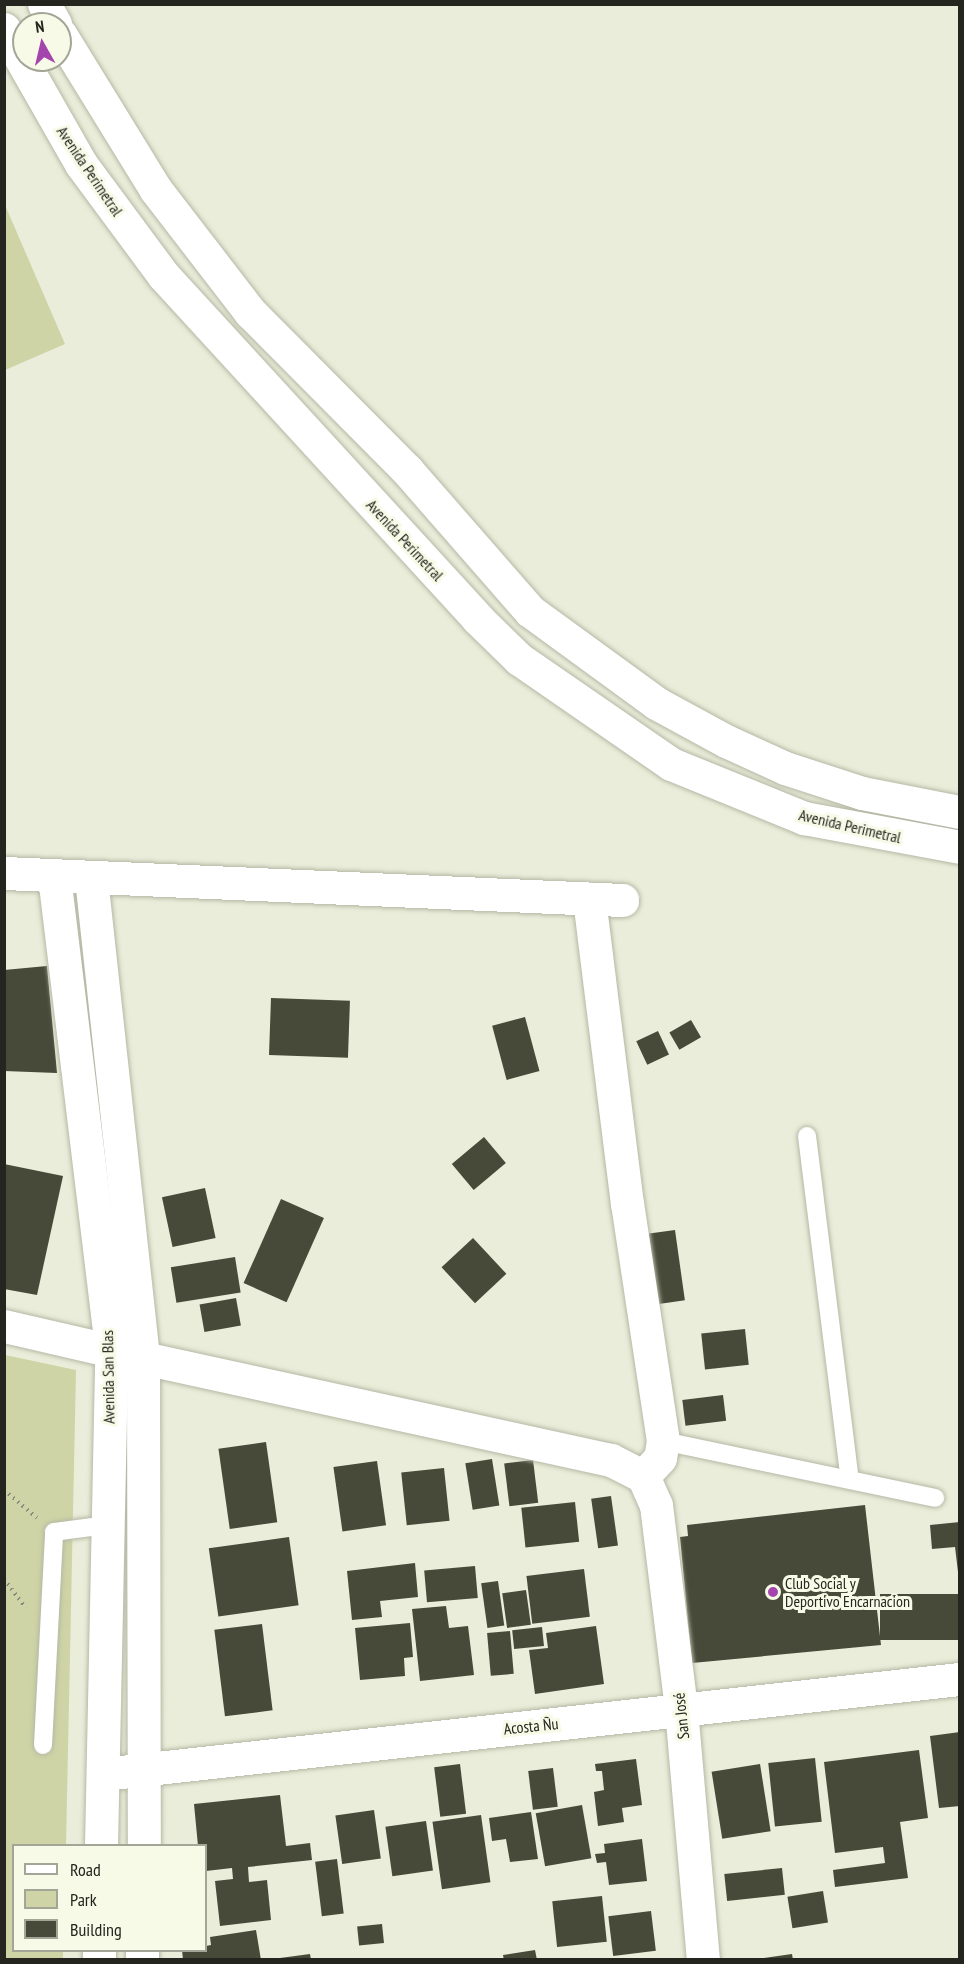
<!DOCTYPE html>
<html>
<head>
<meta charset="utf-8">
<style>
	body { margin:0 }
	#map { position:relative; width:964px; height:1964px; overflow:hidden; background:#eaedd9; font-family:"PT Sans Narrow",sans-serif }
	div>[style] { position:absolute }
	[style*='--x'] { left:calc(var(--x)*1px); top:calc(var(--y)*1px); width:calc(var(--w)*1px); rotate:calc(var(--a)*1deg) }
	.green>* { inset:0; background:#ced4a5 }
	.building>* { inset:0; background:#474a39; transform-origin:0 0 }
	.path>* { height:4px; margin-top:-2px; transform-origin:0; background:repeating-linear-gradient(90deg,#87897b 0 1.5px,transparent 0 6px) }
	.roads { filter:drop-shadow(0 0 2px #b5b8a5) drop-shadow(0 0 2px #b5b8a5) }
	.lane>* { height:18px; margin:-9px; padding:0 9px; transform-origin:9px; border-radius:9px; background:#fff }
	.street>* { height:33px; margin:-16.5px; padding:0 16.5px; transform-origin:16.5px; border-radius:16.5px; background:#fff }
	.secondary>* { height:33px; margin:-16.5px; padding:0 16.5px; transform-origin:16.5px; border-radius:16.5px; background:#fff }
	.primary>* { height:33px; margin:-16.5px; padding:0 16.5px; transform-origin:16.5px; border-radius:16.5px; background:#fff }
	.dots>* { width:16px; height:16px; translate:-50% -50%; box-sizing:border-box; border:3px solid #f7fae6; border-radius:50% }
	span { translate:-50% -50%; white-space:nowrap; text-align:center; line-height:1.15; -webkit-text-stroke:6px #f7fae6; paint-order:stroke }
	.street-label { font-size:16px; color:#24251e }
	.poi-label { font-size:16px; color:#24251e }
	.left { translate:0 -50%; text-align:left }
	.frame { position:absolute; inset:0; border:6px solid #24251e; pointer-events:none }
	.legend { position:absolute; left:12px; top:1844px; width:195px; height:108px; box-sizing:border-box; background:#f7fae6; border:2px solid #a3a596; margin:0; padding:8px 10px; list-style:none; font-size:18px; color:#24251e }
	.legend li { display:flex; align-items:center; gap:12px; height:30px }
	.legend b { width:30px; border:2px solid #a3a596 }
	.north { position:absolute; left:12px; top:12px; width:60px; height:60px; box-sizing:border-box; background:#f7fae6; border:2px solid #a3a596; border-radius:50%; rotate:352deg; font-size:16px; font-weight:700; line-height:24px; text-align:center; color:#24251e }
	.north::after { content:''; display:block; margin:auto; width:21px; height:27px; background:#a445ae; clip-path:polygon(50% 0,100% 100%,50% 72%,0 100%) }
</style>
</head>
<body>
<div id="map">
	<div class="green">
		<div style="clip-path:polygon(5px 205px,65px 344px,5px 370px,4px 370px)"></div>
		<div style="clip-path:polygon(5px 1355px,76px 1370px,66px 1845px,14px 1846px,14px 1950px,63px 1951px,63px 1959px,5px 1960px)"></div>
	</div>
	<div class="building">
		<div style="clip-path:polygon(47px 966px,57px 1073px,4px 1071px,4px 970px)"></div>
		<div style="left:271px;top:998px;width:79px;height:57px;rotate:2deg"></div>
		<div style="left:525px;top:1017px;width:56px;height:34px;rotate:75deg"></div>
		<div style="left:691px;top:1020px;width:20px;height:25px;rotate:60deg"></div>
		<div style="left:658px;top:1031px;width:26px;height:24px;rotate:65deg"></div>
		<div style="left:484px;top:1137px;width:34px;height:42px;rotate:50deg"></div>
		<div style="clip-path:polygon(4px 1164px,63px 1176px,37px 1295px,4px 1289px)"></div>
		<div style="left:205px;top:1188px;width:51px;height:44px;rotate:78deg"></div>
		<div style="left:281px;top:1199px;width:47px;height:92px;rotate:24deg"></div>
		<div style="left:675px;top:1230px;width:71px;height:35px;rotate:82deg"></div>
		<div style="left:473px;top:1238px;width:49px;height:43px;rotate:47deg"></div>
		<div style="left:235px;top:1257px;width:36px;height:65px;rotate:81deg"></div>
		<div style="left:236px;top:1298px;width:28px;height:37px;rotate:80deg"></div>
		<div style="left:745px;top:1329px;width:36px;height:44px;rotate:84deg"></div>
		<div style="left:723px;top:1395px;width:26px;height:41px;rotate:83deg"></div>
		<div style="left:266px;top:1442px;width:81px;height:48px;rotate:82deg"></div>
		<div style="left:492px;top:1459px;width:47px;height:27px;rotate:81deg"></div>
		<div style="left:533px;top:1460px;width:43px;height:29px;rotate:83deg"></div>
		<div style="left:377px;top:1461px;width:65px;height:44px;rotate:82deg"></div>
		<div style="left:444px;top:1468px;width:53px;height:43px;rotate:84deg"></div>
		<div style="left:611px;top:1496px;width:50px;height:20px;rotate:82deg"></div>
		<div style="left:575px;top:1502px;width:40px;height:54px;rotate:84deg"></div>
		<div style="clip-path:polygon(865px 1505px,881px 1645px,692px 1663px,680px 1537px,688px 1536px,687px 1525px)"></div>
		<div style="clip-path:polygon(960px 1522px,960px 1572px,958px 1572px,955px 1547px,932px 1549px,930px 1525px)"></div>
		<div style="left:289px;top:1537px;width:69px;height:81px;rotate:82deg"></div>
		<div style="clip-path:polygon(415px 1563px,418px 1597px,380px 1601px,382px 1617px,352px 1620px,347px 1571px)"></div>
		<div style="left:475px;top:1566px;width:32px;height:51px;rotate:85deg"></div>
		<div style="left:584px;top:1569px;width:48px;height:58px;rotate:83deg"></div>
		<div style="left:498px;top:1581px;width:45px;height:17px;rotate:82deg"></div>
		<div style="left:526px;top:1590px;width:35px;height:24px;rotate:82deg"></div>
		<div style="left:960px;top:1594px;width:46px;height:80px;rotate:90deg"></div>
		<div style="clip-path:polygon(446px 1606px,449px 1628px,468px 1626px,474px 1675px,420px 1681px,412px 1609px)"></div>
		<div style="clip-path:polygon(410px 1623px,413px 1657px,404px 1658px,405px 1676px,360px 1680px,355px 1628px)"></div>
		<div style="left:262px;top:1624px;width:87px;height:48px;rotate:83deg"></div>
		<div style="clip-path:polygon(596px 1626px,604px 1684px,535px 1694px,529px 1650px,548px 1648px,546px 1633px)"></div>
		<div style="left:542px;top:1627px;width:19px;height:30px;rotate:84deg"></div>
		<div style="left:510px;top:1631px;width:43px;height:23px;rotate:85deg"></div>
		<div style="clip-path:polygon(960px 1732px,960px 1806px,939px 1808px,930px 1736px)"></div>
		<div style="clip-path:polygon(919px 1750px,928px 1818px,900px 1822px,908px 1878px,835px 1887px,833px 1870px,885px 1863px,883px 1847px,835px 1853px,824px 1762px)"></div>
		<div style="left:815px;top:1758px;width:64px;height:47px;rotate:84deg"></div>
		<div style="clip-path:polygon(636px 1759px,642px 1805px,622px 1808px,624px 1822px,598px 1826px,594px 1792px,604px 1790px,602px 1771px,596px 1771px,595px 1764px)"></div>
		<div style="left:460px;top:1764px;width:50px;height:26px;rotate:83deg"></div>
		<div style="left:760px;top:1764px;width:68px;height:49px;rotate:81deg"></div>
		<div style="left:553px;top:1768px;width:39px;height:25px;rotate:83deg"></div>
		<div style="clip-path:polygon(280px 1795px,286px 1846px,310px 1843px,312px 1860px,248px 1867px,249px 1882px,267px 1880px,271px 1920px,220px 1926px,215px 1881px,233px 1879px,232px 1868px,206px 1871px,206px 1846px,198px 1846px,194px 1804px)"></div>
		<div style="left:582px;top:1805px;width:54px;height:47px;rotate:80deg"></div>
		<div style="left:374px;top:1810px;width:49px;height:39px;rotate:82deg"></div>
		<div style="clip-path:polygon(531px 1812px,538px 1859px,510px 1862px,506px 1839px,492px 1841px,489px 1818px)"></div>
		<div style="left:481px;top:1815px;width:68px;height:49px;rotate:82deg"></div>
		<div style="left:426px;top:1821px;width:50px;height:41px;rotate:82deg"></div>
		<div style="clip-path:polygon(642px 1839px,647px 1881px,609px 1885px,606px 1862px,597px 1863px,595px 1854px,605px 1853px,604px 1844px)"></div>
		<div style="left:337px;top:1859px;width:55px;height:22px;rotate:83deg"></div>
		<div style="left:782px;top:1868px;width:27px;height:58px;rotate:84deg"></div>
		<div style="left:823px;top:1891px;width:32px;height:36px;rotate:81deg"></div>
		<div style="left:602px;top:1896px;width:46px;height:50px;rotate:84deg"></div>
		<div style="left:651px;top:1911px;width:40px;height:43px;rotate:83deg"></div>
		<div style="left:382px;top:1924px;width:19px;height:25px;rotate:84deg"></div>
		<div style="clip-path:polygon(256px 1930px,261px 1960px,183px 1960px,182px 1950px,206px 1950px,206px 1946px,211px 1945px,210px 1937px)"></div>
		<div style="clip-path:polygon(535px 1950px,537px 1960px,504px 1960px,503px 1955px)"></div>
		<div style="clip-path:polygon(310px 1954px,311px 1960px,281px 1960px,280px 1958px)"></div>
		<div style="clip-path:polygon(792px 1954px,793px 1960px,764px 1960px,764px 1958px)"></div>
	</div>
	<div class="path">
		<div style="--x:4;--y:1490;--w:43;--a:40.3"></div>
		<div style="--x:4;--y:1579;--w:36;--a:53"></div>
	</div>
	<div class="roads">
		<div class="lane">
			<div style="--x:807;--y:1136;--w:346;--a:82.9"></div>
			<div style="--x:663;--y:1441;--w:278;--a:11.8"></div>
			<div style="--x:43;--y:1745;--w:213;--a:-87"></div>
			<div style="--x:54;--y:1532;--w:53;--a:-7.5"></div>
		</div>
		<div class="street">
			<div style="--x:4;--y:873;--w:619;--a:2.5"></div>
			<div style="--x:54;--y:876;--w:476;--a:83.1"></div>
			<div style="--x:91;--y:878;--w:483;--a:83.8"></div>
			<div style="--x:143;--y:1358;--w:479;--a:12.3"></div>
			<div style="--x:611;--y:1460;--w:36;--a:27"></div>
			<div style="--x:589;--y:899;--w:306;--a:82.9"></div>
			<div style="--x:627;--y:1203;--w:241;--a:81.4"></div>
			<div style="--x:663;--y:1441;--w:17;--a:100"></div>
			<div style="--x:660;--y:1458;--w:25;--a:133"></div>
			<div style="--x:643;--y:1476;--w:32;--a:66"></div>
			<div style="--x:656;--y:1505;--w:206;--a:83"></div>
			<div style="--x:681;--y:1709;--w:252;--a:85"></div>
			<div style="--x:103;--y:1774;--w:862;--a:-6.33"></div>
		</div>
		<div class="secondary">
			<div style="--x:4;--y:1326;--w:143;--a:13"></div>
			<div style="--x:143;--y:1358;--w:488;--a:89.9"></div>
			<div style="--x:101;--y:1846;--w:497;--a:-88.8"></div>
			<div style="--x:99;--y:1960;--w:10;--a:-90"></div>
			<div style="--x:142;--y:1960;--w:10;--a:-90"></div>
		</div>
		<div class="primary">
			<div style="--x:44;--y:4;--w:23;--a:61"></div>
			<div style="--x:4;--y:29;--w:155;--a:60.3"></div>
			<div style="--x:81;--y:164;--w:139;--a:53.5"></div>
			<div style="--x:164;--y:276;--w:464;--a:47.5"></div>
			<div style="--x:477;--y:618;--w:59;--a:44.3"></div>
			<div style="--x:519;--y:659;--w:185;--a:34.6"></div>
			<div style="--x:671;--y:764;--w:144;--a:22.1"></div>
			<div style="--x:804;--y:818;--w:159;--a:10.5"></div>
			<div style="--x:60;--y:34;--w:183;--a:58.4"></div>
			<div style="--x:156;--y:190;--w:154;--a:52.4"></div>
			<div style="--x:250;--y:312;--w:223;--a:45.2"></div>
			<div style="--x:407;--y:470;--w:187;--a:48.9"></div>
			<div style="--x:530;--y:611;--w:156;--a:36.1"></div>
			<div style="--x:656;--y:703;--w:80;--a:28.5"></div>
			<div style="--x:726;--y:741;--w:65;--a:24.6"></div>
			<div style="--x:785;--y:768;--w:81;--a:18"></div>
			<div style="--x:862;--y:793;--w:100;--a:11"></div>
		</div>
	</div>
	<div class="dots">
		<div style="left:773px;top:1592px;background:#a445ae"></div>
	</div>
	<div class="street-label">
		<span style="left:90px;top:171px;rotate:56deg">Avenida Perimetral</span>
		<span style="left:405px;top:540px;rotate:47deg">Avenida Perimetral</span>
		<span style="left:850px;top:826px;rotate:13deg">Avenida Perimetral</span>
		<span style="left:108px;top:1377px;rotate:-91deg">Avenida San Blas</span>
		<span style="left:681px;top:1716px;rotate:-96deg">San José</span>
		<span style="left:531px;top:1726px;rotate:-6deg">Acosta Ñu</span>
	</div>
	<div class="poi-label">
		<span class="left" style="left:785px;top:1592px">Club Social y<br>Deportivo Encarnacion</span>
	</div>
	<div class="frame"></div>
	<ul class="legend">
	<li><b style="height:8px;background:#fff"></b>Road</li>
	<li><b style="height:16px;background:#ced4a5"></b>Park</li>
	<li><b style="height:16px;background:#474a39"></b>Building</li>
	</ul>
	<div class="north">N</div>
</div>
</body>
</html>
